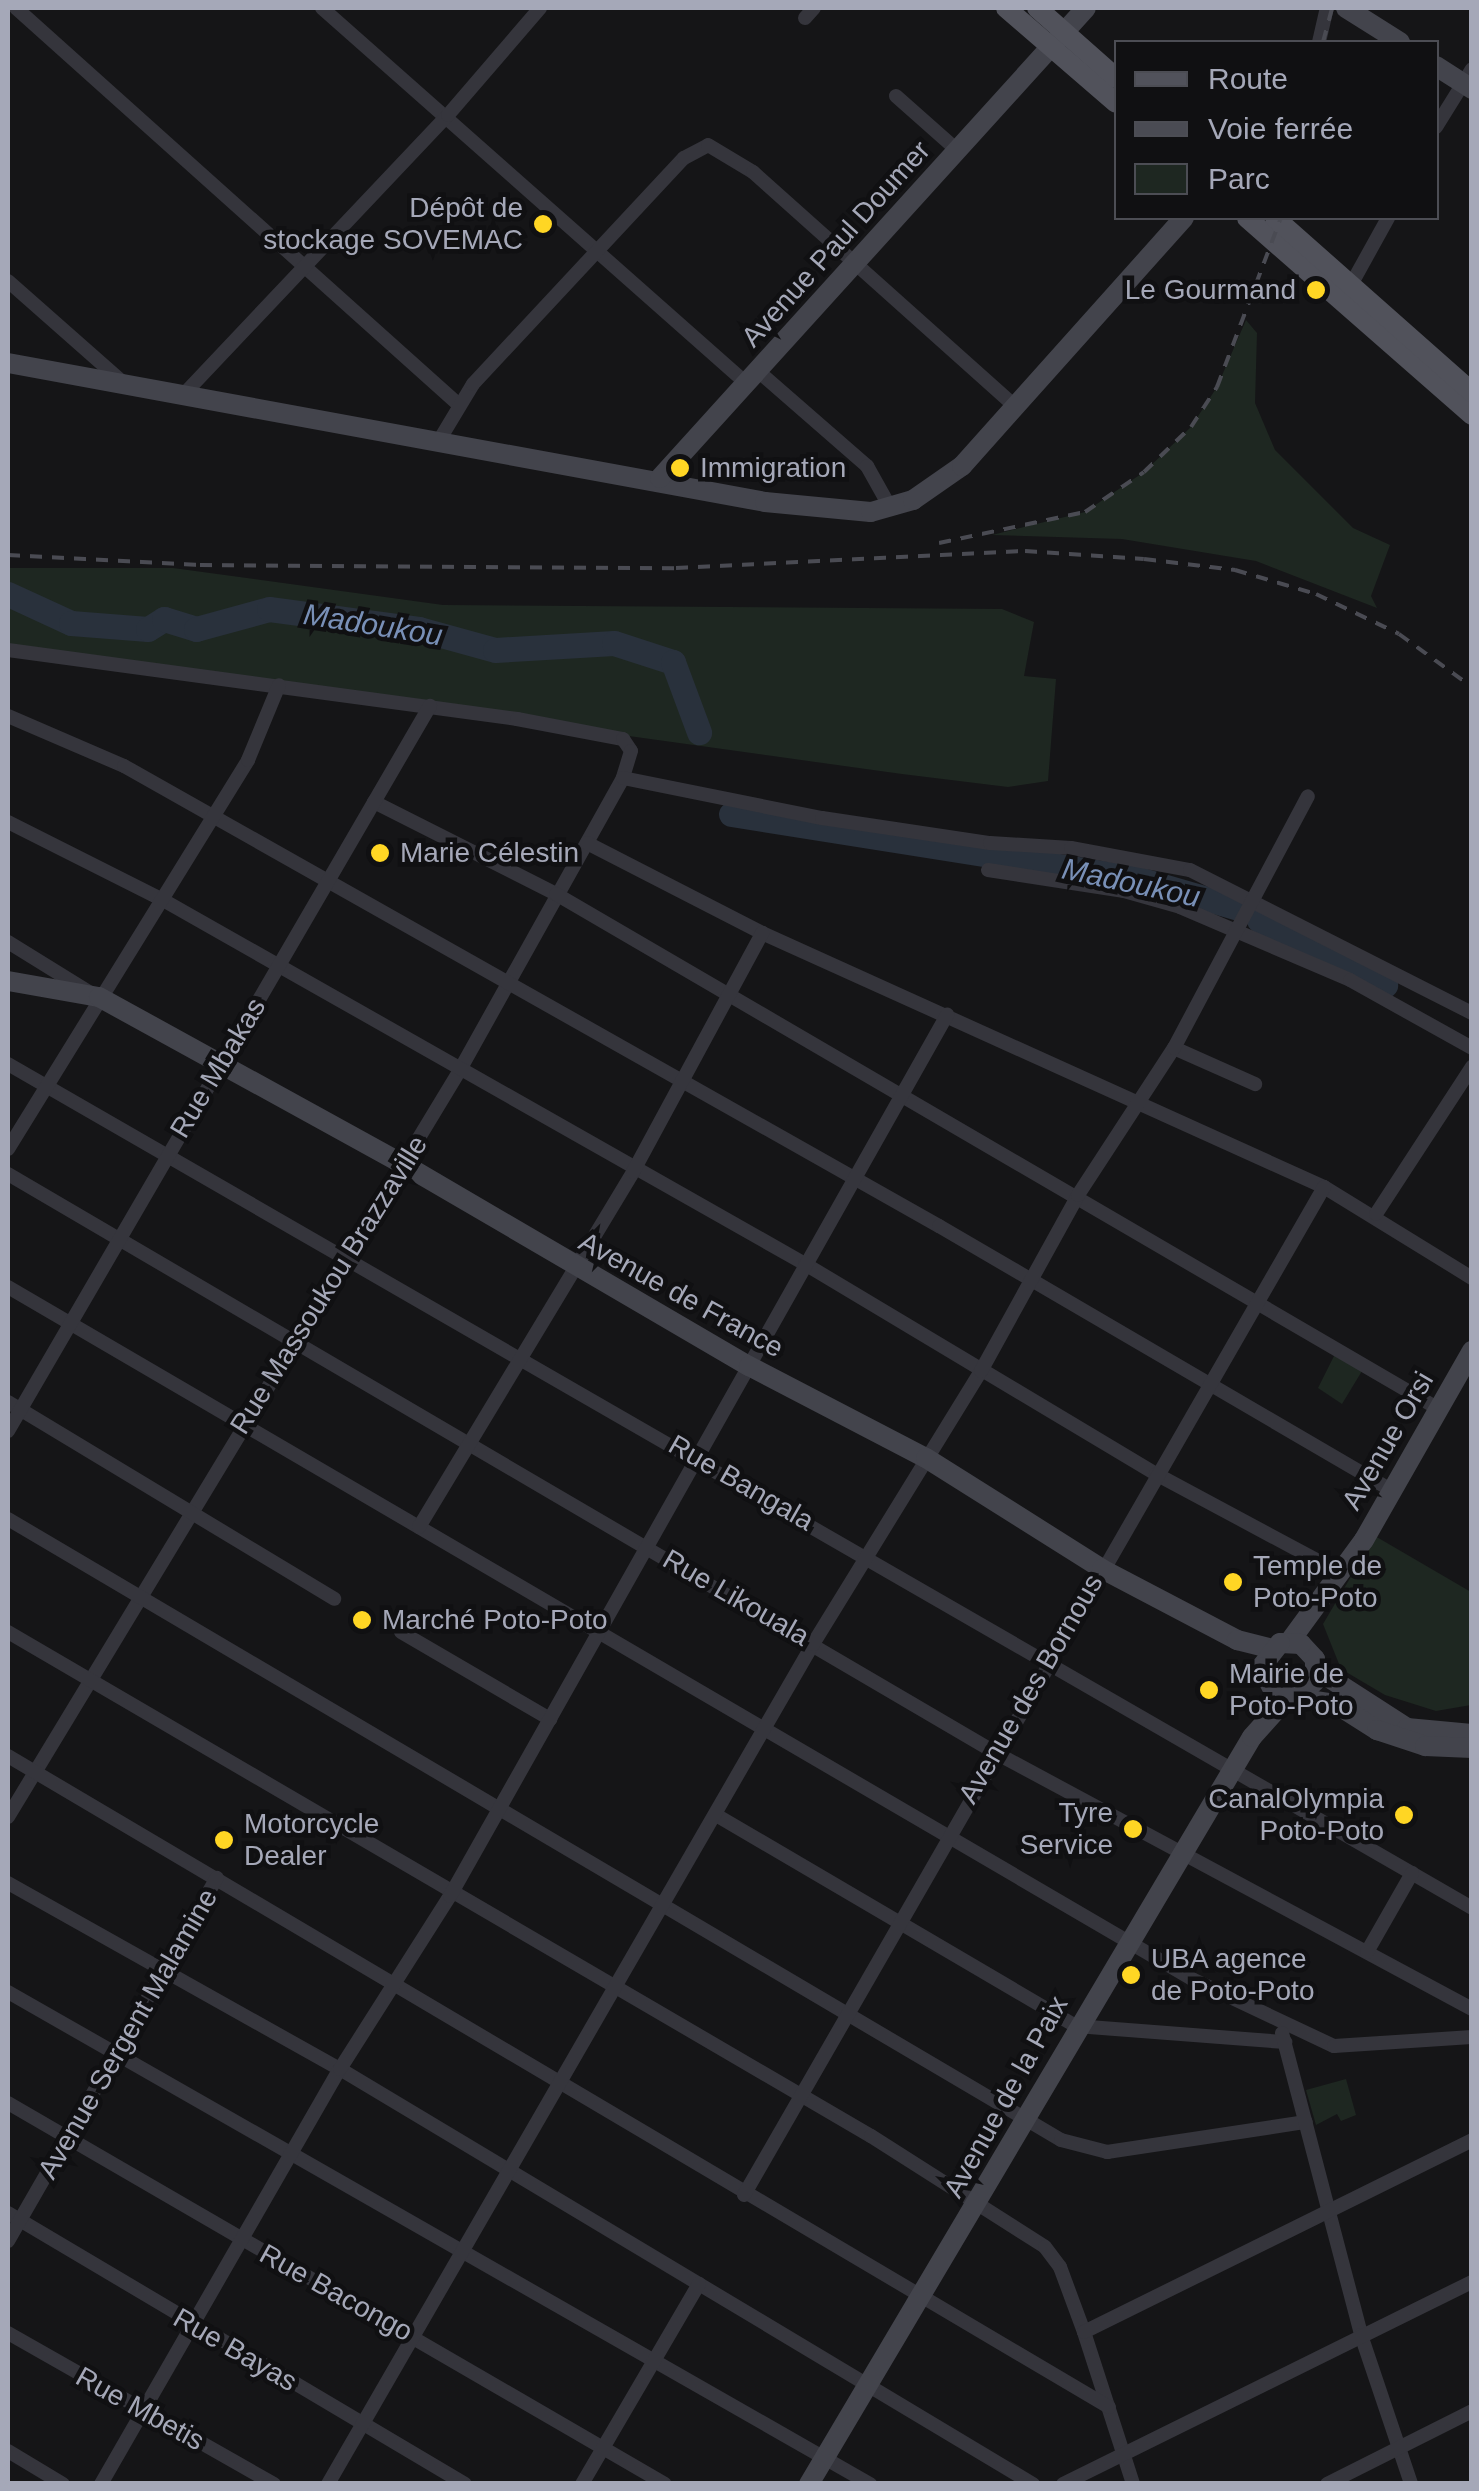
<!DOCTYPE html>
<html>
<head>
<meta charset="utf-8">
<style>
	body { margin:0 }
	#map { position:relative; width:1479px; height:2491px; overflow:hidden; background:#151517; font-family:Helvetica,sans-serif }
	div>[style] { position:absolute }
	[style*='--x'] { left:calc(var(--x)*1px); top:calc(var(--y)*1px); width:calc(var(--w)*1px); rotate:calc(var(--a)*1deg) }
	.green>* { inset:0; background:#1e2721 }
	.river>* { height:25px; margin:-12.5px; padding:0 12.5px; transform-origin:12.5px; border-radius:12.5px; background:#29313c }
	.street>* { height:14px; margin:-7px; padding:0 7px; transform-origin:7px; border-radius:7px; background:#35353c }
	.secondary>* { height:20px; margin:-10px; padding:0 10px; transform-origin:10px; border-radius:10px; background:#43444c }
	.primary>* { height:20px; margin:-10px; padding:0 10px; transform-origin:10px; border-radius:10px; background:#51525b }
	.rail>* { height:4px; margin-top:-2px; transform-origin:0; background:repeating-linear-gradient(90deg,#4a4b53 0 12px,transparent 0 22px) }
	.dots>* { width:28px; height:28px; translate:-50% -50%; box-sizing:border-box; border:5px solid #101012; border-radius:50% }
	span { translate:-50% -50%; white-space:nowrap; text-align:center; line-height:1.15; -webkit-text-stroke:9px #101012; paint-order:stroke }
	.poi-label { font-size:28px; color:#a5a8b8 }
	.right { translate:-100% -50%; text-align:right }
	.left { translate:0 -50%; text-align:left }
	.street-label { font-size:28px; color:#a5a8b8 }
	.water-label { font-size:30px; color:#7990b7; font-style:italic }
	.frame { position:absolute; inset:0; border:10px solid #a5a8b8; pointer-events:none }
	.legend { position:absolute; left:1114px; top:40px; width:325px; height:180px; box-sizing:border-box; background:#101012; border:2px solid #4c4d54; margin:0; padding:12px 18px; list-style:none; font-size:30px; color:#a5a8b8 }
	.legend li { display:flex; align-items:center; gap:20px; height:50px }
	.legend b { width:50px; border:2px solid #4c4d54 }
</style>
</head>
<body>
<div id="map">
	<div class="green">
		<div style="clip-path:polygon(1246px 320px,1257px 333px,1255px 403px,1275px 450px,1353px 528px,1390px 545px,1371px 596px,1377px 608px,1256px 561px,1122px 539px,992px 535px,1085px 512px,1144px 472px,1191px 427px,1217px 387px)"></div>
		<div style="clip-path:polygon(8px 568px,173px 568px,443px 605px,1002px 609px,1034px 622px,1024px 676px,1056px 679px,1048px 781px,1008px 787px,902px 774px,8px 650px)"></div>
		<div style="clip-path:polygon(1335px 1354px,1362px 1371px,1342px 1404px,1318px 1388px)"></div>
		<div style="clip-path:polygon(1375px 1536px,1471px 1592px,1471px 1705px,1436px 1711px,1385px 1695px,1341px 1669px,1323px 1624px)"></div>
		<div style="clip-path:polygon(1346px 2079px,1356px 2115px,1341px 2121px,1337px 2114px,1316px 2125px,1306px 2090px)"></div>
	</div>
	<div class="river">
		<div style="--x:8;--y:594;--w:69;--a:24.7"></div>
		<div style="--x:71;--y:623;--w:77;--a:4.5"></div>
		<div style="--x:148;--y:629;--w:19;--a:-32"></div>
		<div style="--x:164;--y:619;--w:34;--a:17"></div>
		<div style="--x:196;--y:629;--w:76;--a:-15.3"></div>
		<div style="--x:269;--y:609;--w:151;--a:7.6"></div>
		<div style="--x:419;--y:629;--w:79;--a:15.4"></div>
		<div style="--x:495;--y:650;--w:119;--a:-3.4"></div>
		<div style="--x:614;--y:643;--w:62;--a:17.9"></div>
		<div style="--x:673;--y:662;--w:75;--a:69.6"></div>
		<div style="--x:731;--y:814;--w:409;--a:9"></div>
		<div style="--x:1135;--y:878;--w:104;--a:16.2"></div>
		<div style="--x:1259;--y:920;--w:142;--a:27.3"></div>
	</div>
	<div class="street">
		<div style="--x:16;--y:8;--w:593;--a:41.86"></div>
		<div style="--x:322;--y:8;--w:566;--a:41.49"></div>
		<div style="--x:805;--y:18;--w:13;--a:-48"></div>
		<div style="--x:1319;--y:42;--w:35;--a:-77"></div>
		<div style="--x:896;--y:96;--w:83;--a:41.6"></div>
		<div style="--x:1436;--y:127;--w:68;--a:-58.2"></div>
		<div style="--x:8;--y:281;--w:156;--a:41.4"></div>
		<div style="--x:1347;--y:292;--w:85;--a:-61"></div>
		<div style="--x:758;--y:371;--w:145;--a:41.1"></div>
		<div style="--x:867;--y:466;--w:49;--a:60.8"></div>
		<div style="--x:185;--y:393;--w:383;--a:-46.6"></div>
		<div style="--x:448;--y:115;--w:141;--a:-49.3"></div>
		<div style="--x:440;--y:439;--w:64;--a:-59"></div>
		<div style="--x:473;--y:384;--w:309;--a:-47"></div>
		<div style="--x:684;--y:158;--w:27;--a:-28"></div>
		<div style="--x:708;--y:145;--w:52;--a:31"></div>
		<div style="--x:753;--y:172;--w:354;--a:41.8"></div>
		<div style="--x:8;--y:650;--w:514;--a:7.72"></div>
		<div style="--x:517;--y:719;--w:108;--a:10.7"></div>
		<div style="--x:623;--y:739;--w:14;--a:56"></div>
		<div style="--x:631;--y:751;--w:28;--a:107"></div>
		<div style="--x:623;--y:778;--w:334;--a:119.2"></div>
		<div style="--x:460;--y:1070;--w:873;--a:121.18"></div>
		<div style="--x:8;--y:716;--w:126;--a:23.3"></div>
		<div style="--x:124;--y:766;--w:936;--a:29.44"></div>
		<div style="--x:939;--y:1226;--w:523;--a:30.29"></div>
		<div style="--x:623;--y:778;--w:203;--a:11.4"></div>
		<div style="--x:822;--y:818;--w:170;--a:8.5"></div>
		<div style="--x:990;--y:843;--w:81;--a:3.5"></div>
		<div style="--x:1071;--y:848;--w:121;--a:10.5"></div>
		<div style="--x:1190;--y:870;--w:316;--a:26.9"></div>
		<div style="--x:374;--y:802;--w:204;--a:26.8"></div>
		<div style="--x:556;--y:894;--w:1020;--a:30.26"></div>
		<div style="--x:8;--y:822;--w:174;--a:26.7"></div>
		<div style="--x:163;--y:900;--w:738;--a:29.55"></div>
		<div style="--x:805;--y:1264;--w:409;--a:30.9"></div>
		<div style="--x:1156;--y:1474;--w:210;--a:28.2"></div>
		<div style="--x:587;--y:843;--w:197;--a:27.2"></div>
		<div style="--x:762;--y:933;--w:617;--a:24.32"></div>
		<div style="--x:1324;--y:1187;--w:174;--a:31.6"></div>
		<div style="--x:988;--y:870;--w:138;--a:8.8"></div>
		<div style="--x:1124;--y:891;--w:58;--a:15.9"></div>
		<div style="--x:1180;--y:907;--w:185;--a:23.2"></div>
		<div style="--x:1350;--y:980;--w:140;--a:29.1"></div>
		<div style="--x:8;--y:942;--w:95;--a:31.7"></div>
		<div style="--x:1174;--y:1048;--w:89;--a:24"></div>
		<div style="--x:8;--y:1064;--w:1690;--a:29.96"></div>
		<div style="--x:8;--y:1149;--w:457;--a:-58.3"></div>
		<div style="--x:248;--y:760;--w:81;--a:-67.5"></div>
		<div style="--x:8;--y:1174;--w:1145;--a:30.37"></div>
		<div style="--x:996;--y:1753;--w:540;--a:28.27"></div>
		<div style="--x:1376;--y:1214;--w:176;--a:-56.9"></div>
		<div style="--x:8;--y:1287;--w:1371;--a:30.3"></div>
		<div style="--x:1192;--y:1979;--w:157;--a:25.3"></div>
		<div style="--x:1334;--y:2046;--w:138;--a:-3.7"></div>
		<div style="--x:8;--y:1402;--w:381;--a:31.1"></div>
		<div style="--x:8;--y:1431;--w:839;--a:-59.8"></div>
		<div style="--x:8;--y:1519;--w:1222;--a:30.53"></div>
		<div style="--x:1061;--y:2140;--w:48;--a:14.6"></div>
		<div style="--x:1107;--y:2152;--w:201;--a:-8.6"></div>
		<div style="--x:419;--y:1527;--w:415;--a:-58.9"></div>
		<div style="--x:633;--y:1172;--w:272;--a:-61.6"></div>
		<div style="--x:8;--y:1632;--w:999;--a:30.29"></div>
		<div style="--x:871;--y:2136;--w:206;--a:32.5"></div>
		<div style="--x:1045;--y:2247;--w:25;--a:53"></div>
		<div style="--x:1060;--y:2267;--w:69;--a:69.7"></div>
		<div style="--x:1084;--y:2332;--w:160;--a:72.1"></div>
		<div style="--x:401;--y:1632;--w:173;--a:30.3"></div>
		<div style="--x:8;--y:1756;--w:1279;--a:30.6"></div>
		<div style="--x:716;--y:1815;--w:417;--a:30.4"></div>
		<div style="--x:1076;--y:2026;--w:210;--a:4.4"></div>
		<div style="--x:8;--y:1883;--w:381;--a:29.3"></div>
		<div style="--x:340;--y:2069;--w:808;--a:30.92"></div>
		<div style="--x:1367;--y:1952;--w:91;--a:-60.3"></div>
		<div style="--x:8;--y:1992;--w:993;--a:29.72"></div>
		<div style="--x:1282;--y:2033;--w:312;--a:75.3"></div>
		<div style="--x:1361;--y:2335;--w:157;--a:71.4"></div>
		<div style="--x:8;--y:2103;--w:759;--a:30.11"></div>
		<div style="--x:744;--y:2195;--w:1163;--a:-60.08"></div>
		<div style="--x:8;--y:2213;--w:531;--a:30.67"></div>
		<div style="--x:8;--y:2241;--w:419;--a:-60.1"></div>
		<div style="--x:1084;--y:2332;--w:433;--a:-26.3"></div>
		<div style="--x:8;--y:2333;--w:306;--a:29.6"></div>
		<div style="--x:8;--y:2451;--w:64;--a:31"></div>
		<div style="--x:101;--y:2484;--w:479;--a:-60.1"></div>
		<div style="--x:340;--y:2069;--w:205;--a:-57.6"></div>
		<div style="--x:450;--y:1896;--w:1012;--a:-60.57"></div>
		<div style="--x:328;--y:2484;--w:970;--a:-60"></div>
		<div style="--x:813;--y:1644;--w:321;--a:-58.4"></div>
		<div style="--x:981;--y:1371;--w:201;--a:-61.1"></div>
		<div style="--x:1078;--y:1195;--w:176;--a:-56.9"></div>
		<div style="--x:1174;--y:1048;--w:285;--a:-62"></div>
		<div style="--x:582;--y:2484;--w:232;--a:-59.7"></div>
		<div style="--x:1063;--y:2484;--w:456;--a:-26.3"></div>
		<div style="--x:1327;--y:2484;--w:162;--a:-26.7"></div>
	</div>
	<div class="secondary">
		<div style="--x:1346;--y:8;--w:64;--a:32.2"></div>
		<div style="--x:1436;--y:66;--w:43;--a:32.6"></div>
		<div style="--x:8;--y:363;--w:770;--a:10.4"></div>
		<div style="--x:765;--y:502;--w:106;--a:5.4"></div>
		<div style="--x:871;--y:512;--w:44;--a:-15.9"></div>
		<div style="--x:913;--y:500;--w:60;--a:-34.8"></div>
		<div style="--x:962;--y:466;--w:333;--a:-48.2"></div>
		<div style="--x:660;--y:478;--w:634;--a:-47.81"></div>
		<div style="--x:8;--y:981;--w:92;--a:10"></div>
		<div style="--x:99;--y:997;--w:347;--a:28.8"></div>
		<div style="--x:403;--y:1164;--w:401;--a:30.3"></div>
		<div style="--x:749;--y:1366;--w:199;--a:27.5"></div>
		<div style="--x:926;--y:1458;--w:208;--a:32.2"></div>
		<div style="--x:1102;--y:1569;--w:153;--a:27.7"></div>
		<div style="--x:1237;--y:1640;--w:34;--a:14"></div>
		<div style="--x:1290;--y:1641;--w:125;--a:-53.8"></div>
		<div style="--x:1364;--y:1540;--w:218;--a:-60.3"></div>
		<div style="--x:1317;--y:1670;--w:107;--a:32.8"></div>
		<div style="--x:1407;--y:1728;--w:65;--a:5.3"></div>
		<div style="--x:1298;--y:1697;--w:23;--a:-43"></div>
		<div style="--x:1315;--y:1681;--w:22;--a:-90"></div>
		<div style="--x:1315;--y:1659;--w:21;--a:-133"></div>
		<div style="--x:1301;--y:1644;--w:21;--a:-177"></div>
		<div style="--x:1280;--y:1643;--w:31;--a:128"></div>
		<div style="--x:1261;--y:1667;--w:32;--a:62"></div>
		<div style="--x:1276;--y:1695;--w:61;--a:8.5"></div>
		<div style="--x:1336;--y:1704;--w:49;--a:32.4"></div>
		<div style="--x:1377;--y:1730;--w:51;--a:18.4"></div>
		<div style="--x:1425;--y:1746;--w:47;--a:2.4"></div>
		<div style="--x:809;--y:2484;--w:868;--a:-59.33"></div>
		<div style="--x:1252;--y:1737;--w:52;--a:-48.1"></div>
	</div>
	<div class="primary">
		<div style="--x:1006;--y:8;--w:145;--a:40.8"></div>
		<div style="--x:1037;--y:8;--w:106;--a:41.5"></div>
		<div style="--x:1247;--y:218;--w:299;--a:41.2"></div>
		<div style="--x:1275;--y:218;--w:263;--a:41.5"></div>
	</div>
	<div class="rail">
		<div style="--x:1323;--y:42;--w:35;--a:-75"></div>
		<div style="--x:939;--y:543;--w:149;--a:-12"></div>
		<div style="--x:1085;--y:512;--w:71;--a:-34.1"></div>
		<div style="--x:1144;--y:472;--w:65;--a:-43.8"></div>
		<div style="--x:1191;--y:427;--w:48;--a:-57"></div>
		<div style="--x:1217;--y:387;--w:181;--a:-69.3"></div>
		<div style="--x:8;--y:555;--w:192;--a:3"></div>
		<div style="--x:200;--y:565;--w:476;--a:0.4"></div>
		<div style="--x:676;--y:568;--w:349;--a:-2.8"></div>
		<div style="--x:1025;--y:551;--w:119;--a:3.8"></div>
		<div style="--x:1144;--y:559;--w:92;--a:6.9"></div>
		<div style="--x:1235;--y:570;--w:84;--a:16.5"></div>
		<div style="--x:1316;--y:594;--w:92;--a:25.7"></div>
		<div style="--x:1399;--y:634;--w:90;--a:36"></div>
	</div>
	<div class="dots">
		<div style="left:543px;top:224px;background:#ffd624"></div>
		<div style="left:1316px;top:290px;background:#ffd624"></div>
		<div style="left:680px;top:468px;background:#ffd624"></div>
		<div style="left:380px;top:853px;background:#ffd624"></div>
		<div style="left:1233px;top:1582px;background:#ffd624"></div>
		<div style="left:362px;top:1620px;background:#ffd624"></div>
		<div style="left:1209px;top:1690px;background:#ffd624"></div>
		<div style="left:1404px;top:1815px;background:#ffd624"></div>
		<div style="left:1133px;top:1829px;background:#ffd624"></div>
		<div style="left:224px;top:1840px;background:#ffd624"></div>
		<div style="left:1131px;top:1975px;background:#ffd624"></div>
	</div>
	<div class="poi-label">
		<span class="right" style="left:523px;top:224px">Dépôt de<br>stockage SOVEMAC</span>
		<span class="right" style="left:1296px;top:290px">Le Gourmand</span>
		<span class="left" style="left:700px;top:468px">Immigration</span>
		<span class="left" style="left:400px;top:853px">Marie Célestin</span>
		<span class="left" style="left:1253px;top:1582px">Temple de<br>Poto-Poto</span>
		<span class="left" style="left:382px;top:1620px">Marché Poto-Poto</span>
		<span class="left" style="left:1229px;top:1690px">Mairie de<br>Poto-Poto</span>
		<span class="right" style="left:1384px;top:1815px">CanalOlympia<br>Poto-Poto</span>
		<span class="right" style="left:1113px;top:1829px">Tyre<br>Service</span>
		<span class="left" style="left:244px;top:1840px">Motorcycle<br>Dealer</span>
		<span class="left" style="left:1151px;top:1975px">UBA agence<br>de Poto-Poto</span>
	</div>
	<div class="street-label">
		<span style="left:836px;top:244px;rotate:-48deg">Avenue Paul Doumer</span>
		<span style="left:218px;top:1068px;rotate:-59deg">Rue Mbakas</span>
		<span style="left:329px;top:1285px;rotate:-58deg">Rue Massoukou Brazzaville</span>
		<span style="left:681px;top:1295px;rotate:29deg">Avenue de France</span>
		<span style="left:1388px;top:1441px;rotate:-60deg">Avenue Orsi</span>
		<span style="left:741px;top:1483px;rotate:30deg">Rue Bangala</span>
		<span style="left:736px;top:1598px;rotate:30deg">Rue Likouala</span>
		<span style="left:1031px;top:1689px;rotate:-60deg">Avenue des Bornous</span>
		<span style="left:128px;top:2034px;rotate:-60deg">Avenue Sergent Malamine</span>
		<span style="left:1006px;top:2097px;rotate:-61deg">Avenue de la Paix</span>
		<span style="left:336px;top:2293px;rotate:29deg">Rue Bacongo</span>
		<span style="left:235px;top:2350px;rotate:30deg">Rue Bayas</span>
		<span style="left:140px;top:2409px;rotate:29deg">Rue Mbetis</span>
	</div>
	<div class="water-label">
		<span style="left:373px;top:625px;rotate:9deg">Madoukou</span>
		<span style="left:1131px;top:883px;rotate:12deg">Madoukou</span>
	</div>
	<div class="frame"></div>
	<ul class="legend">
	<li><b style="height:12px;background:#51525b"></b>Route</li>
	<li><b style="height:12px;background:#4a4b53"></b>Voie ferrée</li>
	<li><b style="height:28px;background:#1e2721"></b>Parc</li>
	</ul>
</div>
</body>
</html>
